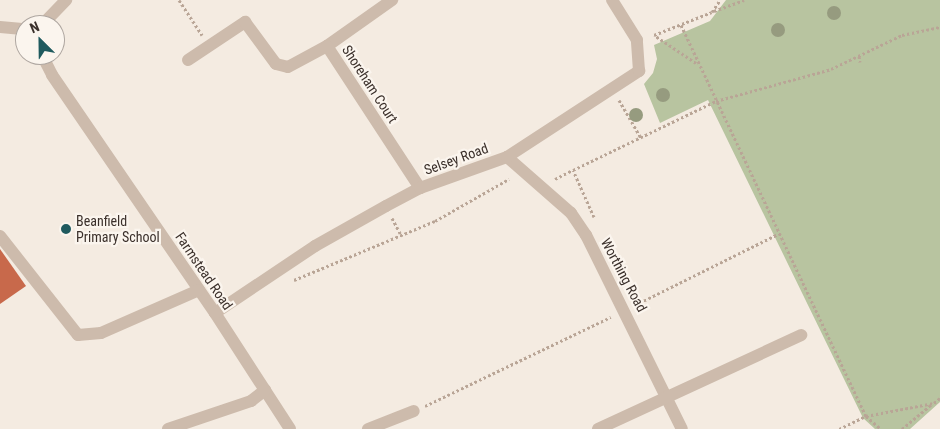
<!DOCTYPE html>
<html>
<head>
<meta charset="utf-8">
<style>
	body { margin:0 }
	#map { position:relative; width:940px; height:429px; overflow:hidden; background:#f4ebe1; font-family:"Roboto Condensed",sans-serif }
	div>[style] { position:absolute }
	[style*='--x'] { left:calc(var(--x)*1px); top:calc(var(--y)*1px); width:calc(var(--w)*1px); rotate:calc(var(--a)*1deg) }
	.green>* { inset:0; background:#b8c4a0 }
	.building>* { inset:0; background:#c8694b }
	.path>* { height:3px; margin-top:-1.5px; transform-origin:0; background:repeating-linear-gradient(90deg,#b9a596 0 2.5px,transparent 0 5px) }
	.minor>* { height:12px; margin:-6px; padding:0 6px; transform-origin:6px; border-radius:6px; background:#cdbbac }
	.trees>* { width:14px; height:14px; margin:-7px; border-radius:50%; background:#969b7f }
	.dots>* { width:14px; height:14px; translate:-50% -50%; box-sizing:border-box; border:2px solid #fbf5ee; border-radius:50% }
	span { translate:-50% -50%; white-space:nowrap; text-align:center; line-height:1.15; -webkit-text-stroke:4.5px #fbf5ee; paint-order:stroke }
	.street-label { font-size:14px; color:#3b302b }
	.poi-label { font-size:14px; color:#3b302b }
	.left { translate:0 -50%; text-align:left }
	.north { position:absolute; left:15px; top:15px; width:50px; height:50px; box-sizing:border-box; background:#fbf5ee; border:1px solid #aea6a0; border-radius:50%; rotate:337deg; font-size:14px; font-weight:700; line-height:20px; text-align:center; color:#3b302b }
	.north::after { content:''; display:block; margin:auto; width:18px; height:22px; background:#1f5a5e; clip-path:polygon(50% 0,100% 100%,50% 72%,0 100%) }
</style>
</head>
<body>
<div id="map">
	<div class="green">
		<div style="clip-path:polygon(726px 0,940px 0,940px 402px,910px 429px,875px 429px,863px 418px,708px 100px,660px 123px,644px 84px,653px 73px,657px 59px,654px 45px,710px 21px)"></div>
	</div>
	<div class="building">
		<div style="clip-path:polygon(0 249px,26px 286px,0 304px)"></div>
	</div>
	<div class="path">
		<div style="--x:179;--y:0;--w:42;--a:56.7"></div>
		<div style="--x:714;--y:11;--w:32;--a:-20"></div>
		<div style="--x:681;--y:25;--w:433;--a:64.7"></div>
		<div style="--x:866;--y:416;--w:20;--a:41"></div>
		<div style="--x:859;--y:56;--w:6;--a:81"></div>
		<div style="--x:696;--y:63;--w:50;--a:-146.3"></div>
		<div style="--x:654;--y:35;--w:62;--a:-21.6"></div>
		<div style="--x:712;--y:12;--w:14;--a:-56"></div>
		<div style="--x:619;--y:100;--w:44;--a:59.9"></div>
		<div style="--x:555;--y:179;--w:20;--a:-27"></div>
		<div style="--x:594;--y:217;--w:51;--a:-114.1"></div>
		<div style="--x:573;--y:170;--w:159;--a:-25.8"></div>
		<div style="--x:716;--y:101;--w:119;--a:-15.5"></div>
		<div style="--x:831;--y:69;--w:79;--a:-25.6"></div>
		<div style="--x:902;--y:35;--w:39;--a:-12"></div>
		<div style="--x:392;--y:218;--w:19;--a:62"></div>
		<div style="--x:294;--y:280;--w:153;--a:-22.7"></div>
		<div style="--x:435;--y:221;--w:85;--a:-29.6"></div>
		<div style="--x:635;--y:305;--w:160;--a:-26.4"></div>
		<div style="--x:425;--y:406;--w:206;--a:-25.6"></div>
		<div style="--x:839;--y:429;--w:30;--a:-26"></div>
		<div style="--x:866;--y:416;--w:69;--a:-10.8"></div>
		<div style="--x:934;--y:403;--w:8;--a:-40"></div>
		<div style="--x:902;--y:429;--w:40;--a:-40"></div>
	</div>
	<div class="minor">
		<div style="--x:42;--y:25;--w:35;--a:-46"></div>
		<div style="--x:0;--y:27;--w:25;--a:5"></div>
		<div style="--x:327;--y:46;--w:80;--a:-35.3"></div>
		<div style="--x:42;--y:55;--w:22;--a:63"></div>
		<div style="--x:52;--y:75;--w:288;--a:55.6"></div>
		<div style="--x:215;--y:313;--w:138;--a:57.1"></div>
		<div style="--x:188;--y:60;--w:69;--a:-33.7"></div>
		<div style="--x:245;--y:22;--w:52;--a:53.6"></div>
		<div style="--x:276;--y:64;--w:12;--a:14"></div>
		<div style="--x:288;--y:67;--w:44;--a:-28.3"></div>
		<div style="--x:327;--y:46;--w:170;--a:56.8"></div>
		<div style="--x:507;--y:157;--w:85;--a:41.2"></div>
		<div style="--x:571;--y:213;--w:27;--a:56"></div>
		<div style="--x:586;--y:235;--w:216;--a:63.7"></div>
		<div style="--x:0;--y:236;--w:126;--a:51.8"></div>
		<div style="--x:78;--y:335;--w:23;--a:-5"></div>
		<div style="--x:101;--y:333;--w:107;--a:-23.7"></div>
		<div style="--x:215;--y:313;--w:120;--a:-33.8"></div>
		<div style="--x:315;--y:246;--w:81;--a:-29.4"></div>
		<div style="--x:386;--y:206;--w:38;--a:-28"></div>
		<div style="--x:420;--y:188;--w:92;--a:-19.6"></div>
		<div style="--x:507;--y:157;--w:158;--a:-33.1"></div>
		<div style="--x:639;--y:71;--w:31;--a:-94"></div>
		<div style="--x:637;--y:40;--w:47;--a:-122"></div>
		<div style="--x:168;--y:429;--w:88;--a:-18.6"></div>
		<div style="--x:251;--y:401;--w:18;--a:-38"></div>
		<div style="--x:368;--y:429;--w:49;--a:-21.4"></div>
		<div style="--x:598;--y:429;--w:224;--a:-24.8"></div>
	</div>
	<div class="trees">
		<div style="left:834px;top:13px"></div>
		<div style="left:778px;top:30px"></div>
		<div style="left:663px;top:95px"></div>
		<div style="left:636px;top:115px"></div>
	</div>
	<div class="dots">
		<div style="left:66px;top:229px;background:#1f5a5e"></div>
	</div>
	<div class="street-label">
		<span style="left:370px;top:84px;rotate:57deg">Shoreham Court</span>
		<span style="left:456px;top:159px;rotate:-20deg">Selsey Road</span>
		<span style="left:204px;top:271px;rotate:56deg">Farmstead Road</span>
		<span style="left:624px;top:275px;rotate:62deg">Worthing Road</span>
	</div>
	<div class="poi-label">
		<span class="left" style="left:76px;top:229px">Beanfield<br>Primary School</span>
	</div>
	<div class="north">N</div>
</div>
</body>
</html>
